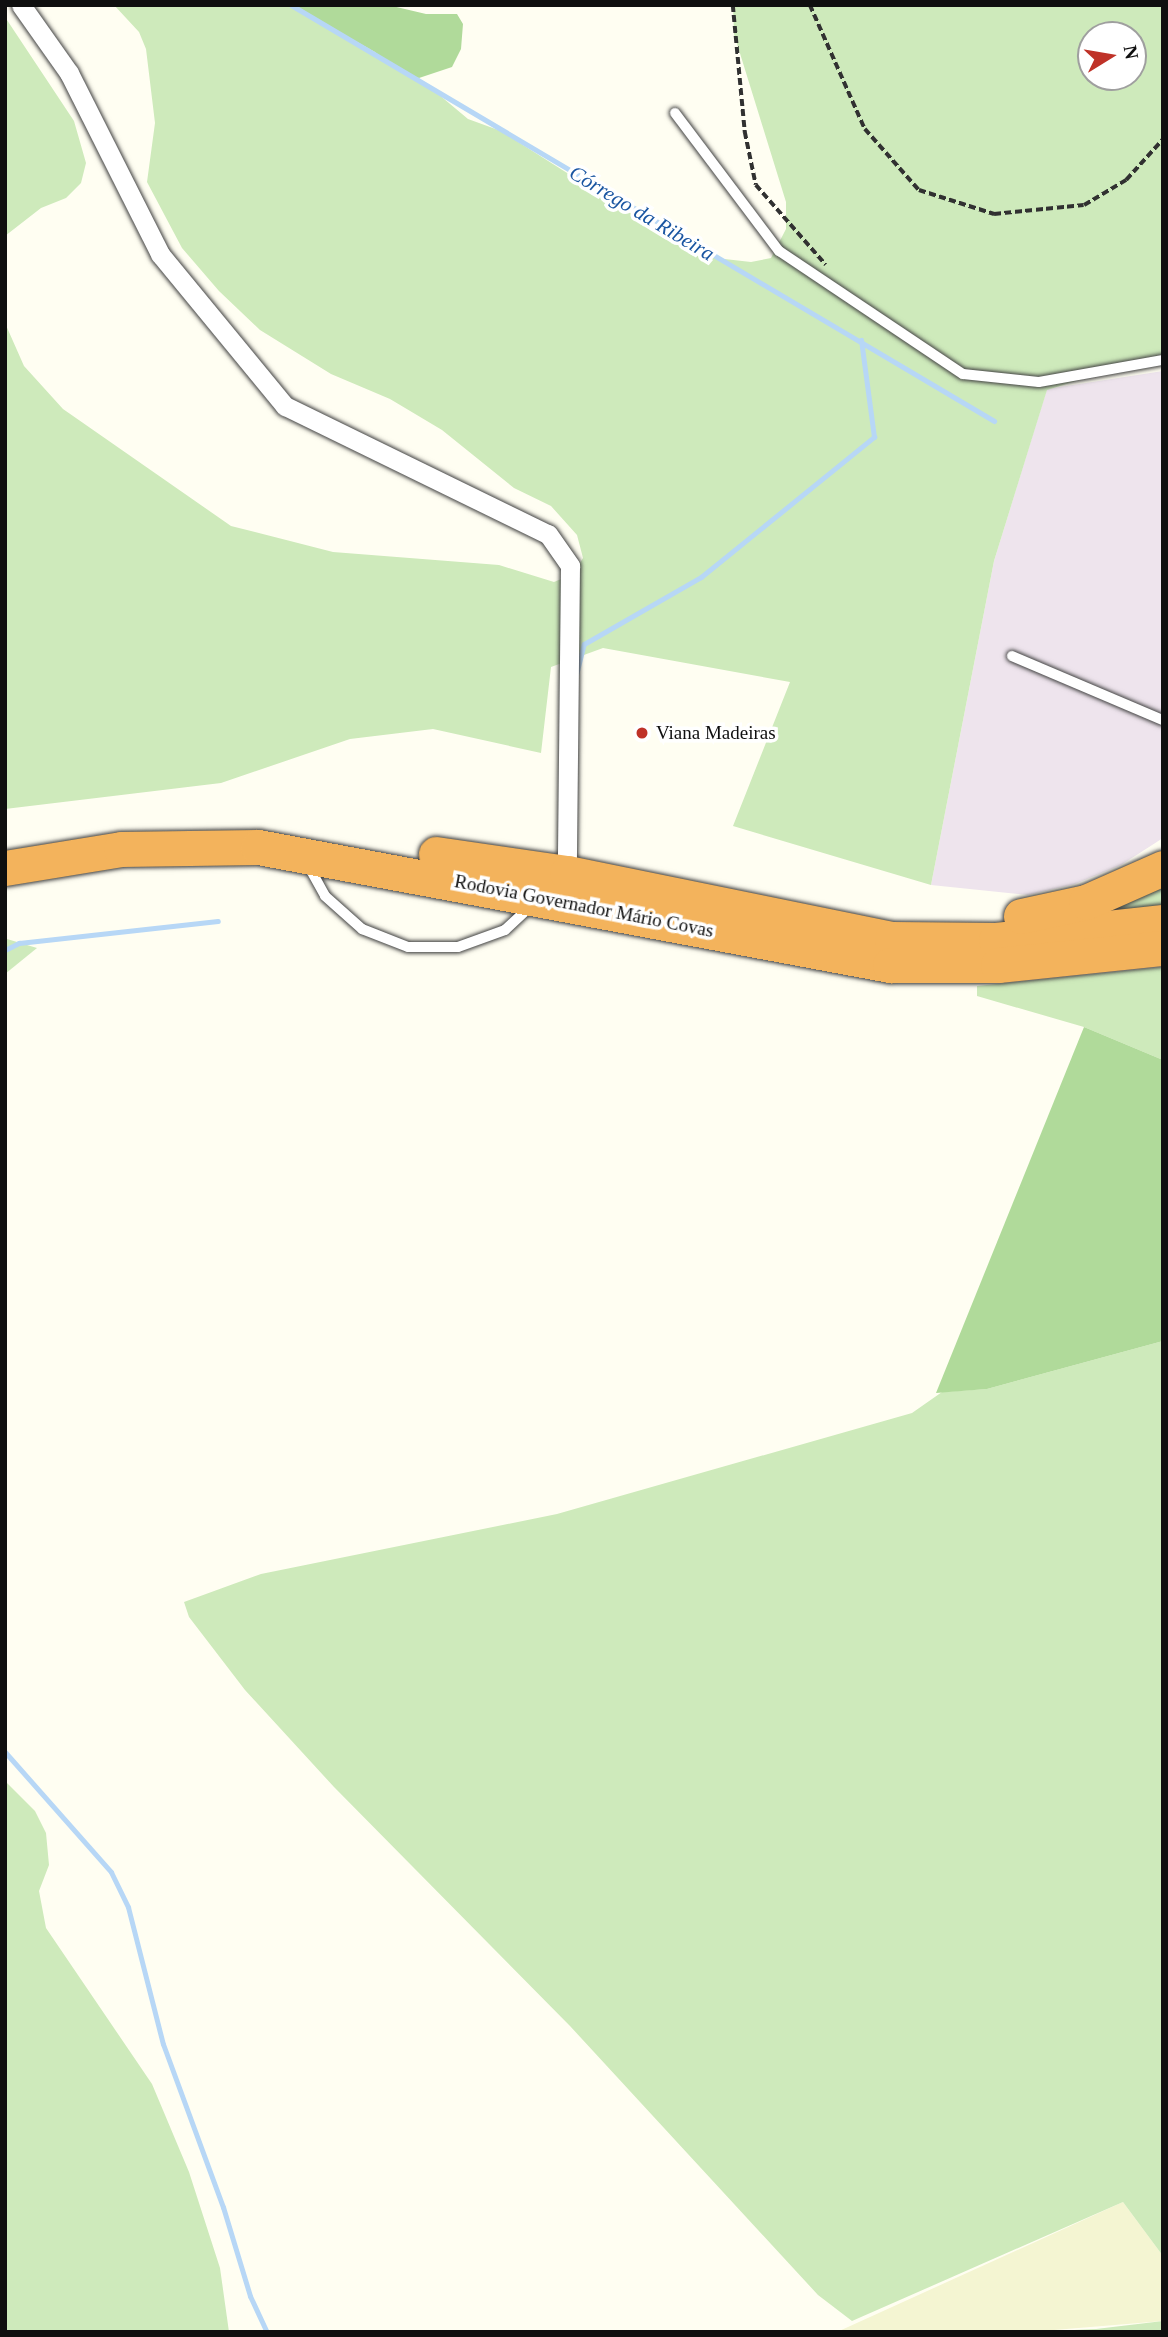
<!DOCTYPE html>
<html>
<head>
<meta charset="utf-8">
<style>
	body { margin:0 }
	#map { position:relative; width:1168px; height:2337px; overflow:hidden; background:#fffef2; font-family:Georgia,serif }
	div>[style] { position:absolute }
	[style*='--x'] { left:calc(var(--x)*1px); top:calc(var(--y)*1px); width:calc(var(--w)*1px); rotate:calc(var(--a)*1deg) }
	.industrial>* { inset:0; background:#eee4ed }
	.farmland>* { inset:0; background:#f4f5d2 }
	.green>* { inset:0; background:#ceeabb }
	.forest>* { inset:0; background:#b0da9a }
	.stream>* { height:5px; margin:-2.5px; padding:0 2.5px; transform-origin:2.5px; border-radius:2.5px; background:#b7d7f6 }
	.path>* { height:3.5px; margin-top:-1.75px; transform-origin:0; background:repeating-linear-gradient(90deg,#313131 0 7px,transparent 0 10.5px) }
	.roads { filter:drop-shadow(0 0 2px #424242) drop-shadow(0 0 2px #424242) }
	.lane>* { height:10px; margin:-5px; padding:0 5px; transform-origin:5px; border-radius:5px; background:#fff }
	.street>* { height:19px; margin:-9.5px; padding:0 9.5px; transform-origin:9.5px; border-radius:9.5px; background:#fff }
	.highway>* { height:35px; margin:-17.5px; padding:0 17.5px; transform-origin:17.5px; border-radius:17.5px; background:#f3b35c }
	.dots>* { width:19px; height:19px; translate:-50% -50%; box-sizing:border-box; border:4px solid #fff; border-radius:50% }
	span { translate:-50% -50%; white-space:nowrap; text-align:center; line-height:1.15; -webkit-text-stroke:7px #fff; paint-order:stroke }
	.poi-label { font-size:19px; color:#0f0f0f }
	.left { translate:0 -50%; text-align:left }
	.street-label { font-size:19px; color:#0f0f0f }
	.water-label { font-size:21px; color:#1955a1; font-style:italic }
	.frame { position:absolute; inset:0; border:7px solid #0f0f0f; pointer-events:none }
	.north { position:absolute; left:1077px; top:21px; width:70px; height:70px; box-sizing:border-box; background:#fff; border:2px solid #9f9f9f; border-radius:50%; rotate:79deg; font-size:19px; font-weight:700; line-height:28px; text-align:center; color:#0f0f0f }
	.north::after { content:''; display:block; margin:auto; width:24px; height:32px; background:#bf3228; clip-path:polygon(50% 0,100% 100%,50% 72%,0 100%) }
</style>
</head>
<body>
<div id="map">
	<div class="industrial">
		<div style="clip-path:polygon(1163px 371px,1163px 838px,1121px 865px,1075px 884px,1028px 895px,931px 885px,994px 561px,1047px 389px)"></div>
	</div>
	<div class="farmland">
		<div style="clip-path:polygon(1123px 2202px,1163px 2256px,1163px 2321px,1030px 2332px,837px 2332px)"></div>
	</div>
	<div class="green">
		<div style="clip-path:polygon(evenodd,114px 5px,291px 5px,375px 52px,401px 73px,419px 78px,468px 119px,501px 131px,698px 256px,751px 262px,771px 258px,786px 229px,786px 202px,734px 34px,733px 5px,1163px 5px,1163px 354px,1047px 390px,994px 561px,931px 885px,733px 826px,790px 682px,603px 648px,551px 667px,541px 753px,433px 729px,350px 739px,221px 783px,5px 809px,5px 323px,24px 366px,63px 409px,231px 526px,333px 552px,499px 565px,554px 582px,573px 574px,583px 558px,577px 535px,551px 506px,514px 488px,442px 430px,390px 399px,331px 374px,260px 330px,219px 291px,182px 248px,147px 182px,155px 123px,146px 49px,139px 32px,114px 5px,1091px 35px,1133px 35px,1133px 77px,1091px 77px,1091px 35px)"></div>
		<div style="clip-path:polygon(5px 17px,74px 121px,86px 163px,81px 183px,66px 198px,41px 208px,5px 236px)"></div>
		<div style="clip-path:polygon(1163px 876px,1163px 905px,1112px 911px,1111px 902px)"></div>
		<div style="clip-path:polygon(7px 939px,37px 948px,5px 974px,5px 941px)"></div>
		<div style="clip-path:polygon(1163px 967px,1163px 1060px,1084px 1027px,977px 996px,977px 986px)"></div>
		<div style="clip-path:polygon(1163px 1341px,1163px 2256px,1123px 2202px,852px 2321px,818px 2295px,570px 2026px,334px 1787px,245px 1690px,189px 1617px,184px 1602px,261px 1574px,557px 1514px,912px 1413px,942px 1392px,987px 1389px)"></div>
		<div style="clip-path:polygon(5px 1781px,35px 1811px,46px 1833px,49px 1865px,39px 1891px,46px 1928px,152px 2084px,189px 2172px,220px 2268px,229px 2332px,5px 2332px)"></div>
		<div style="clip-path:polygon(1163px 2321px,1163px 2332px,1030px 2332px,1096px 2329px)"></div>
	</div>
	<div class="forest">
		<div style="clip-path:polygon(291px 5px,388px 5px,426px 14px,457px 14px,463px 24px,461px 49px,452px 67px,419px 78px,401px 73px,375px 52px)"></div>
		<div style="clip-path:polygon(1084px 1027px,1163px 1060px,1163px 1341px,987px 1389px,936px 1393px)"></div>
	</div>
	<div class="stream">
		<div style="--x:291;--y:5;--w:817;--a:30.61"></div>
		<div style="--x:576;--y:675;--w:32;--a:-76"></div>
		<div style="--x:584;--y:644;--w:135;--a:-29.8"></div>
		<div style="--x:701;--y:577;--w:223;--a:-39"></div>
		<div style="--x:874;--y:437;--w:98;--a:-97.6"></div>
		<div style="--x:5;--y:950;--w:16;--a:-27"></div>
		<div style="--x:19;--y:943;--w:200;--a:-6.3"></div>
		<div style="--x:5;--y:1752;--w:160;--a:48.5"></div>
		<div style="--x:111;--y:1872;--w:39;--a:64"></div>
		<div style="--x:128;--y:1907;--w:141;--a:75.7"></div>
		<div style="--x:163;--y:2044;--w:174;--a:69.8"></div>
		<div style="--x:223;--y:2207;--w:93;--a:73.1"></div>
		<div style="--x:250;--y:2296;--w:40;--a:65"></div>
	</div>
	<div class="path">
		<div style="--x:733;--y:5;--w:128;--a:84.6"></div>
		<div style="--x:745;--y:132;--w:54;--a:78.3"></div>
		<div style="--x:756;--y:185;--w:106;--a:48.8"></div>
		<div style="--x:810;--y:5;--w:136;--a:66.1"></div>
		<div style="--x:865;--y:129;--w:81;--a:48.5"></div>
		<div style="--x:919;--y:190;--w:79;--a:17.7"></div>
		<div style="--x:994;--y:214;--w:90;--a:-5.7"></div>
		<div style="--x:1084;--y:205;--w:49;--a:-30.8"></div>
		<div style="--x:1126;--y:180;--w:55;--a:-47.9"></div>
	</div>
	<div class="roads">
		<div class="lane">
			<div style="--x:675;--y:113;--w:173;--a:53"></div>
			<div style="--x:779;--y:251;--w:221;--a:33.8"></div>
			<div style="--x:963;--y:374;--w:76;--a:6"></div>
			<div style="--x:1039;--y:382;--w:126;--a:-10.1"></div>
			<div style="--x:1012;--y:656;--w:164;--a:23"></div>
			<div style="--x:308;--y:865;--w:35;--a:61"></div>
			<div style="--x:325;--y:896;--w:50;--a:41.7"></div>
			<div style="--x:362;--y:929;--w:49;--a:21.4"></div>
			<div style="--x:408;--y:947;--w:50;--a:0"></div>
			<div style="--x:458;--y:947;--w:50;--a:-19.9"></div>
			<div style="--x:505;--y:930;--w:34;--a:-43"></div>
		</div>
		<div class="street">
			<div style="--x:21;--y:5;--w:83;--a:54.8"></div>
			<div style="--x:69;--y:73;--w:203;--a:63.3"></div>
			<div style="--x:160;--y:254;--w:197;--a:50.6"></div>
			<div style="--x:285;--y:406;--w:292;--a:26"></div>
			<div style="--x:548;--y:534;--w:39;--a:55"></div>
			<div style="--x:570;--y:566;--w:307;--a:90.6"></div>
		</div>
		<div class="highway">
			<div style="--x:436;--y:854;--w:132;--a:8.3"></div>
			<div style="--x:567;--y:873;--w:332;--a:11.5"></div>
			<div style="--x:892;--y:939;--w:104;--a:0.6"></div>
			<div style="--x:996;--y:940;--w:168;--a:-6.2"></div>
			<div style="--x:5;--y:868;--w:118;--a:-9.3"></div>
			<div style="--x:121;--y:849;--w:137;--a:-0.8"></div>
			<div style="--x:258;--y:847;--w:643;--a:10.58"></div>
			<div style="--x:890;--y:965;--w:108;--a:0"></div>
			<div style="--x:998;--y:965;--w:166;--a:-5.9"></div>
			<div style="--x:1021;--y:916;--w:66;--a:-12.2"></div>
			<div style="--x:1086;--y:902;--w:84;--a:-23.8"></div>
		</div>
	</div>
	<div class="dots">
		<div style="left:642px;top:733px;background:#bf3228"></div>
	</div>
	<div class="poi-label">
		<span class="left" style="left:656px;top:733px">Viana Madeiras</span>
	</div>
	<div class="street-label">
		<span style="left:584px;top:906px;rotate:11deg">Rodovia Governador Mário Covas</span>
	</div>
	<div class="water-label">
		<span style="left:642px;top:213px;rotate:31deg">Córrego da Ribeira</span>
	</div>
	<div class="frame"></div>
	<div class="north">N</div>
</div>
</body>
</html>
